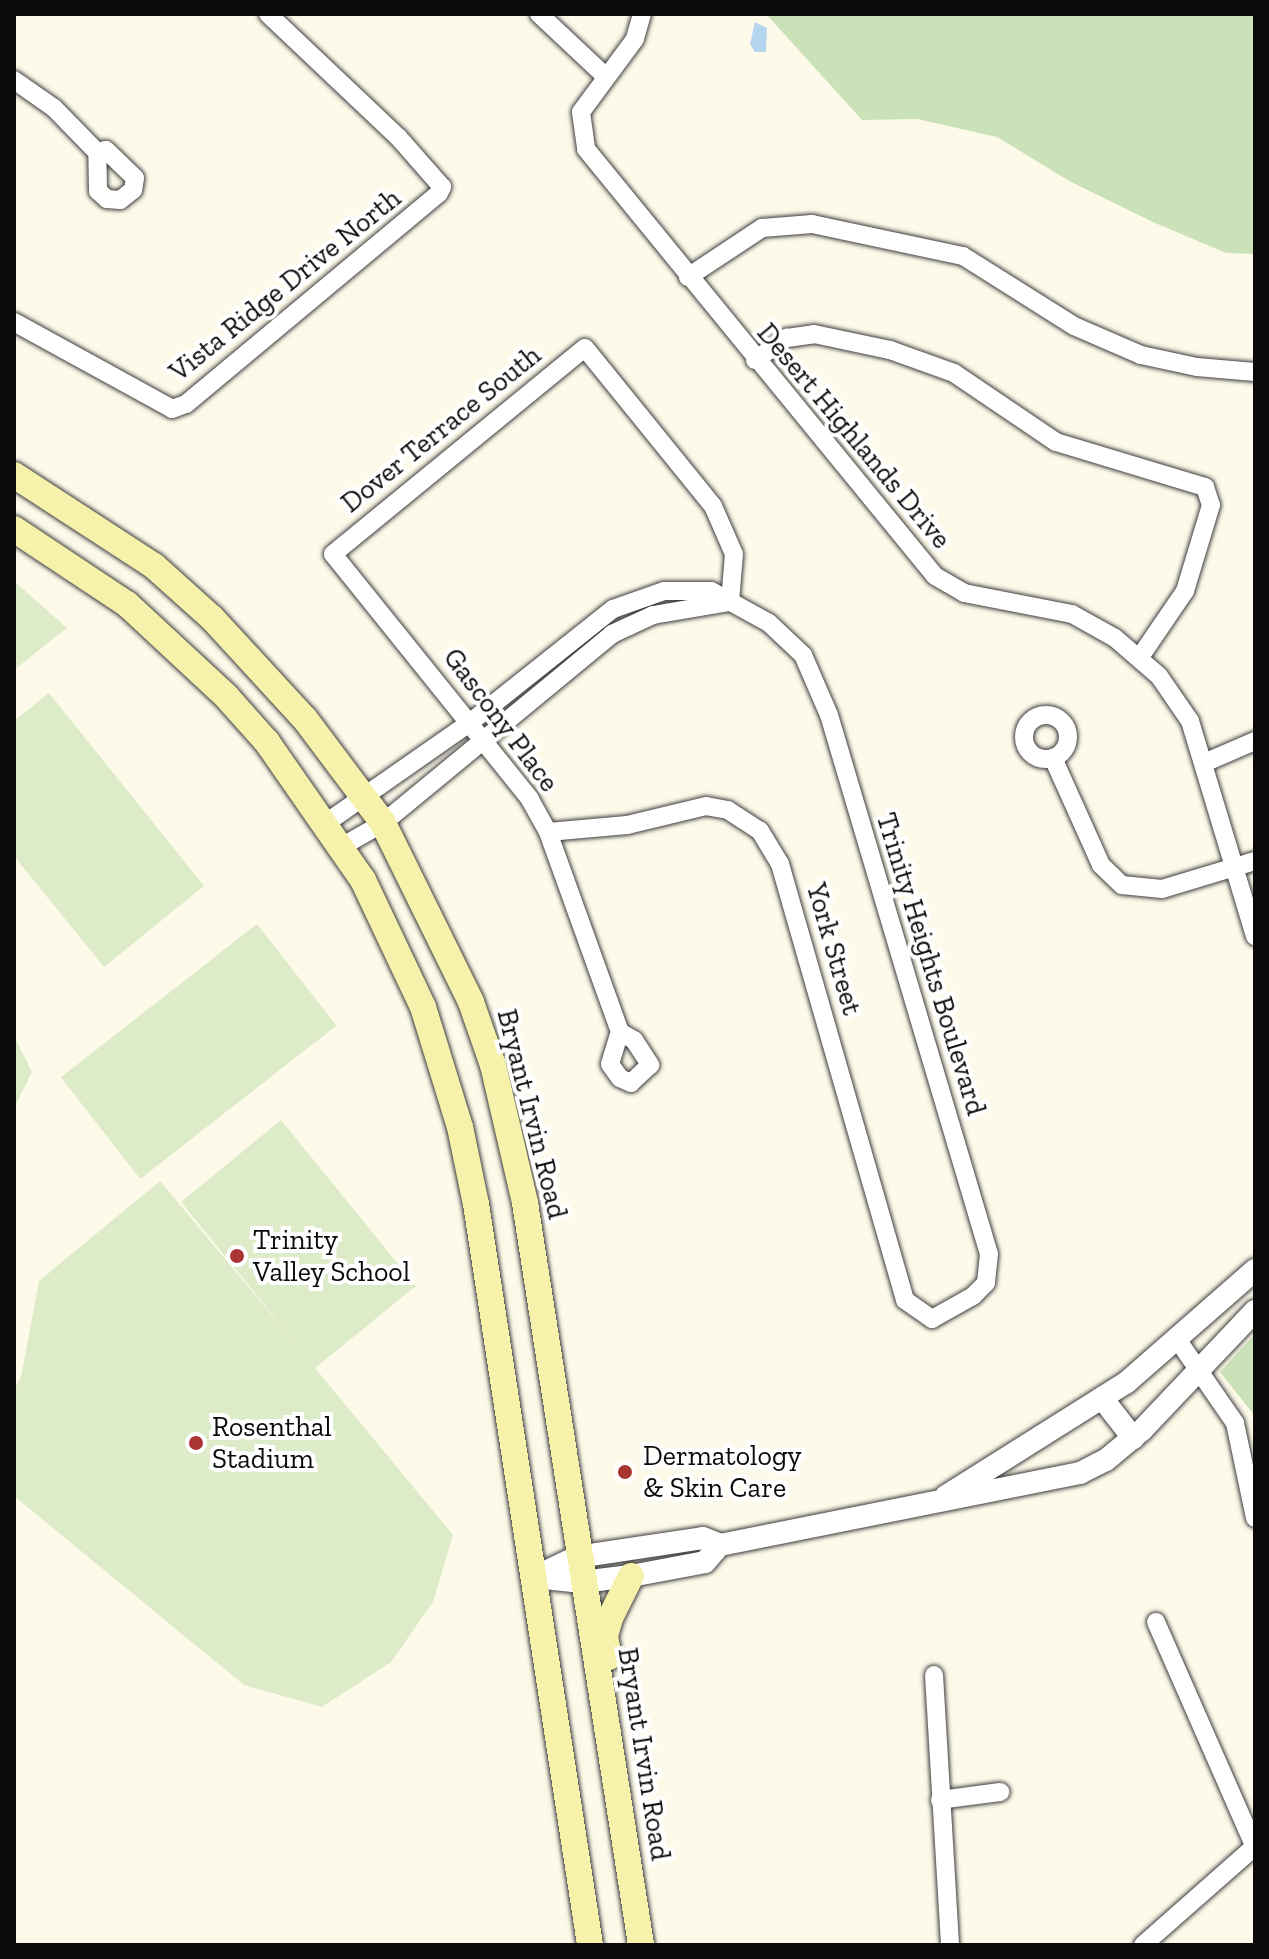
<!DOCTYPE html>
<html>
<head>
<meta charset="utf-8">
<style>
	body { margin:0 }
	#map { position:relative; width:1269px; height:1959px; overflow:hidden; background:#fdfaea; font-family:"Zilla Slab",serif }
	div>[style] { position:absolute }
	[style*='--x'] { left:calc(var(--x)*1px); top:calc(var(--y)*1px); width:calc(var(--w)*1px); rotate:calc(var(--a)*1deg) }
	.green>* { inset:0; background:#cbe2b8 }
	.pitch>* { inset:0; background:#ddebc9; transform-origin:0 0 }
	.water>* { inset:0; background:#b4d5ee }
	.roads { filter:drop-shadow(0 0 2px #3d3d3d) drop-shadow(0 0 2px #3d3d3d) }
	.minor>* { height:18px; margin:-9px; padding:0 9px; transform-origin:9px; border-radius:9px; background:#fff }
	.minor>.ring { margin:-9px; padding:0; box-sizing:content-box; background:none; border:18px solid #fff; border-radius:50% }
	.tertiary>* { height:22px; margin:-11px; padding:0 11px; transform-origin:11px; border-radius:11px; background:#fff }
	.secondary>* { height:26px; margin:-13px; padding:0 13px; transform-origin:13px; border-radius:13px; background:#f6f2ac }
	.dots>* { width:22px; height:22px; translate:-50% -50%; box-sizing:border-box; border:4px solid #fff; border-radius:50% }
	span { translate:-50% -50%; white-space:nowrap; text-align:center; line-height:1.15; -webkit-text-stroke:8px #fff; paint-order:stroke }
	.street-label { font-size:28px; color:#0a0a0a }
	.poi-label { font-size:28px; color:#0a0a0a }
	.left { translate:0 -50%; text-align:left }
	.frame { position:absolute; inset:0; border:16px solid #0a0a0a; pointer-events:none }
</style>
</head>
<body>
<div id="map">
	<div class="green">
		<div style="clip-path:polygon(766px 14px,1255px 14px,1255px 254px,1226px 253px,1155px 223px,1069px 181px,997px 137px,917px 119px,862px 120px)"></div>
		<div style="clip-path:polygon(1255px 1334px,1255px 1416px,1220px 1372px)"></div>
	</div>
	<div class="pitch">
		<div style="clip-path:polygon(14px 581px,67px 628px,14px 670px)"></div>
		<div style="clip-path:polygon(49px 693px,204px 886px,104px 967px,14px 856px,14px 721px)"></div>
		<div style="left:257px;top:924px;width:129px;height:249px;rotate:52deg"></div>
		<div style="clip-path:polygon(14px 1036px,32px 1072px,14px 1108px)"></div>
		<div style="clip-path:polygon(281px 1120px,416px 1286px,315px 1368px,453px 1535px,433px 1602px,391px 1662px,322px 1707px,244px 1685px,14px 1496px,14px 1390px,21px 1377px,39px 1281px,160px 1181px,302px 1351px,181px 1202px)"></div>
	</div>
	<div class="water">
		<div style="clip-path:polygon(755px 22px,767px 28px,766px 52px,755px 52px,750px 44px)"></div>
	</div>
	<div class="roads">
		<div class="minor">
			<div style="--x:539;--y:14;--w:91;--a:43.2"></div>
			<div style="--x:642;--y:14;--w:26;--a:106"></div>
			<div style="--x:635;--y:39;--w:91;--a:126.5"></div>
			<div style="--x:581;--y:112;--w:37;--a:82"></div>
			<div style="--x:586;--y:149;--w:551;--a:50.74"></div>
			<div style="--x:935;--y:576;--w:34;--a:30"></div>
			<div style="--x:964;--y:593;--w:110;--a:11"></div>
			<div style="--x:1072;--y:614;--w:49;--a:29.2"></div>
			<div style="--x:1115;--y:638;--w:58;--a:40.8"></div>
			<div style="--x:1159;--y:676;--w:55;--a:55.4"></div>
			<div style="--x:1190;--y:721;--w:225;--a:73.2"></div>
			<div style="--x:14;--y:80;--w:49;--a:35"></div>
			<div style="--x:54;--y:108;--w:62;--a:45.7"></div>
			<div style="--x:106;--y:150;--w:40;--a:44"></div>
			<div style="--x:135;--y:178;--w:12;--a:99"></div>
			<div style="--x:133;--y:190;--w:16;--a:142"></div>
			<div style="--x:120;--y:200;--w:13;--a:-176"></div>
			<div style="--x:107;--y:199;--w:12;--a:-138"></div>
			<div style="--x:98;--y:191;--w:39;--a:-91"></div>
			<div style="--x:97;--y:152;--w:9;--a:-13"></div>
			<div style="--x:688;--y:277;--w:89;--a:-33.5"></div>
			<div style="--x:762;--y:228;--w:50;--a:-4.6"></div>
			<div style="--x:812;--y:224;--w:154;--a:12"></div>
			<div style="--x:963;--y:256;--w:131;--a:32.2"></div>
			<div style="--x:1074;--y:326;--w:73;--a:23.4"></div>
			<div style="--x:1141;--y:355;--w:57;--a:12.1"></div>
			<div style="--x:1197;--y:367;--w:58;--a:4.9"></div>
			<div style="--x:14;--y:322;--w:180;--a:28.8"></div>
			<div style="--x:172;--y:409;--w:15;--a:-20"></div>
			<div style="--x:186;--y:404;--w:329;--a:-39.8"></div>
			<div style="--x:439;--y:193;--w:7;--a:-63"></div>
			<div style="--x:442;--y:187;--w:67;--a:-131.3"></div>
			<div style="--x:398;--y:137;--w:179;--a:-136.6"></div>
			<div style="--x:755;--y:360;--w:39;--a:-35"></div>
			<div style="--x:787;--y:338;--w:27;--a:-8"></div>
			<div style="--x:814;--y:334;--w:78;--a:11.9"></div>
			<div style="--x:890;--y:350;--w:68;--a:19.8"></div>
			<div style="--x:954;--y:373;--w:123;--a:34.1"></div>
			<div style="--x:1056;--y:442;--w:156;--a:16.8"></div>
			<div style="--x:1205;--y:487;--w:19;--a:72"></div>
			<div style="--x:1211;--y:505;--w:90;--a:106.8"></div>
			<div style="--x:1185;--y:591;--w:80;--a:124.3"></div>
			<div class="ring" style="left:1024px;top:715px;width:26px;height:26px"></div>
			<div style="--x:1053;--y:758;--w:117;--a:65.8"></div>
			<div style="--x:1101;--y:865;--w:29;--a:44"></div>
			<div style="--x:1122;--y:885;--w:40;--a:5.7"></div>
			<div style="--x:1162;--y:889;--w:97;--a:-16.8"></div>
			<div style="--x:1204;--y:763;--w:56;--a:-23.3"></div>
			<div style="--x:326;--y:823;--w:178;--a:-34.9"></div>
			<div style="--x:472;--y:721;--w:180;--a:-38.5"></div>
			<div style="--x:613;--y:609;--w:54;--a:-19.4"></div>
			<div style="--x:664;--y:591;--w:47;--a:0"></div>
			<div style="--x:711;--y:591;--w:66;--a:28.9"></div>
			<div style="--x:769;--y:623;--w:47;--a:43.3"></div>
			<div style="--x:803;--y:655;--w:65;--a:66.6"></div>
			<div style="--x:829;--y:715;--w:562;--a:73.47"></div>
			<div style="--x:989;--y:1254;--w:29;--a:96"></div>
			<div style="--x:986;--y:1283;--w:18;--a:135"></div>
			<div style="--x:973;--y:1296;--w:47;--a:150.7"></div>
			<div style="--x:932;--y:1319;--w:33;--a:-145"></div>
			<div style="--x:905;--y:1300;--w:454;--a:-106"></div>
			<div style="--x:780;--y:864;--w:39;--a:-121"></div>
			<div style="--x:760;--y:831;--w:38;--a:-147"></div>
			<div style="--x:728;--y:810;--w:22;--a:-170"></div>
			<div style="--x:706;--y:806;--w:81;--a:166.5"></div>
			<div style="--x:627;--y:825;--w:79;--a:174.9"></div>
			<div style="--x:341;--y:847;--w:48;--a:-29.7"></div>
			<div style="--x:383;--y:823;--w:297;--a:-39.5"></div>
			<div style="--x:612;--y:634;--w:45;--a:-24.9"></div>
			<div style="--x:653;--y:615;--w:78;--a:-9.6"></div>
			<div style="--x:620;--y:1032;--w:213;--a:-109.8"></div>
			<div style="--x:548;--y:832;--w:38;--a:-119"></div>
			<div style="--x:530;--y:799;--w:314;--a:-128.8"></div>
			<div style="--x:333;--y:554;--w:325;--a:-39.3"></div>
			<div style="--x:585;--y:348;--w:203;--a:51"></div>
			<div style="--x:713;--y:506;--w:52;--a:66.4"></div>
			<div style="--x:734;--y:554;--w:48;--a:94.8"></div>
			<div style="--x:620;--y:1032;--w:16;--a:30"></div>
			<div style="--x:634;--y:1040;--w:30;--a:57"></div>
			<div style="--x:650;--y:1065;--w:26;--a:137"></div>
			<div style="--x:631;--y:1083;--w:12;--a:-156"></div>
			<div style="--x:620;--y:1078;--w:17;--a:-126"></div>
			<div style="--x:610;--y:1064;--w:34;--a:-73"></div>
			<div style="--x:1177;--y:1339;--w:102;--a:55.4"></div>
			<div style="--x:1235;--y:1423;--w:97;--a:78.1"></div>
			<div style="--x:1156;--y:1622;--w:247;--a:66.3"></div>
			<div style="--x:934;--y:1675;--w:270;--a:86.6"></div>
			<div style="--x:940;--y:1800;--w:61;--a:-7.6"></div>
			<div style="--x:1143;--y:1945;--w:148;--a:-41.4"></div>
		</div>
		<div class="tertiary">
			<div style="--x:1102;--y:1398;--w:51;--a:52.2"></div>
			<div style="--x:946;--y:1496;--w:214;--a:-32.2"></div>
			<div style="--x:1127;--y:1382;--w:170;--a:-41.2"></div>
			<div style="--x:535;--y:1577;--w:47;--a:-25.5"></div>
			<div style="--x:577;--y:1557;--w:127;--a:-8.6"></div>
			<div style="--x:703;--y:1538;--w:18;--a:22"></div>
			<div style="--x:720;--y:1545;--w:367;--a:-11.3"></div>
			<div style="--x:1080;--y:1473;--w:29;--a:-27"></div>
			<div style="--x:1106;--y:1460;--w:47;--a:-39.8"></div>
			<div style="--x:1142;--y:1430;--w:164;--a:-46.5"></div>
			<div style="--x:535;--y:1577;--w:47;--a:6.1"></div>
			<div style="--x:582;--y:1582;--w:49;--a:-7"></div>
			<div style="--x:631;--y:1576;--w:75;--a:-10.7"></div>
			<div style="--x:705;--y:1562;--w:23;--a:-49"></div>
		</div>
		<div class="secondary">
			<div style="--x:14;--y:475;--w:167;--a:33"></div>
			<div style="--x:154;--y:566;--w:78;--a:41.9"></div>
			<div style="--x:212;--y:618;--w:137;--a:47.4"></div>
			<div style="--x:305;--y:719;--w:130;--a:53.1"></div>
			<div style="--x:383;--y:823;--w:199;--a:63.8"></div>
			<div style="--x:471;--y:1002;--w:67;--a:70.8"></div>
			<div style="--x:493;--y:1065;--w:142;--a:76.9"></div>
			<div style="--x:525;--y:1203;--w:751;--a:81.11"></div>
			<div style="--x:14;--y:529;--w:136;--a:33.6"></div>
			<div style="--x:127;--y:604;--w:135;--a:42.9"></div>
			<div style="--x:226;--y:696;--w:62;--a:48.3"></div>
			<div style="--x:267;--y:742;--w:168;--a:55.2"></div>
			<div style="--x:363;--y:880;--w:140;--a:64.7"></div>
			<div style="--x:423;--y:1007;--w:126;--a:72.9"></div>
			<div style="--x:460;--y:1127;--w:79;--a:78.3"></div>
			<div style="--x:476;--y:1204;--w:750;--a:81.25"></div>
			<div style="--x:609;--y:1657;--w:21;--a:-101"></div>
			<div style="--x:605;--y:1636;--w:19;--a:-74"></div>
			<div style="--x:610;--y:1618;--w:47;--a:-63.4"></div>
		</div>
	</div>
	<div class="dots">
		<div style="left:237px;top:1256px;background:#a93533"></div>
		<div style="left:196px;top:1443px;background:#a93533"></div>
		<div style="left:625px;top:1472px;background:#a93533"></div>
	</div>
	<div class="street-label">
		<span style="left:285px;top:285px;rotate:-39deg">Vista Ridge Drive North</span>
		<span style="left:441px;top:429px;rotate:-39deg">Dover Terrace South</span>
		<span style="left:854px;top:436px;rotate:50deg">Desert Highlands Drive</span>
		<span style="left:501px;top:720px;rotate:53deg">Gascony Place</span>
		<span style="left:834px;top:949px;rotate:74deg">York Street</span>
		<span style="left:931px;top:964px;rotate:73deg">Trinity Heights Boulevard</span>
		<span style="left:532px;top:1114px;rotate:76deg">Bryant Irvin Road</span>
		<span style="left:644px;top:1754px;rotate:81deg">Bryant Irvin Road</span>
	</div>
	<div class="poi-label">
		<span class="left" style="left:253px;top:1256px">Trinity<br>Valley School</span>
		<span class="left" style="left:212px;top:1443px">Rosenthal<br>Stadium</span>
		<span class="left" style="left:643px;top:1472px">Dermatology<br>&amp; Skin Care</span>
	</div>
	<div class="frame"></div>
</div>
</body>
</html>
